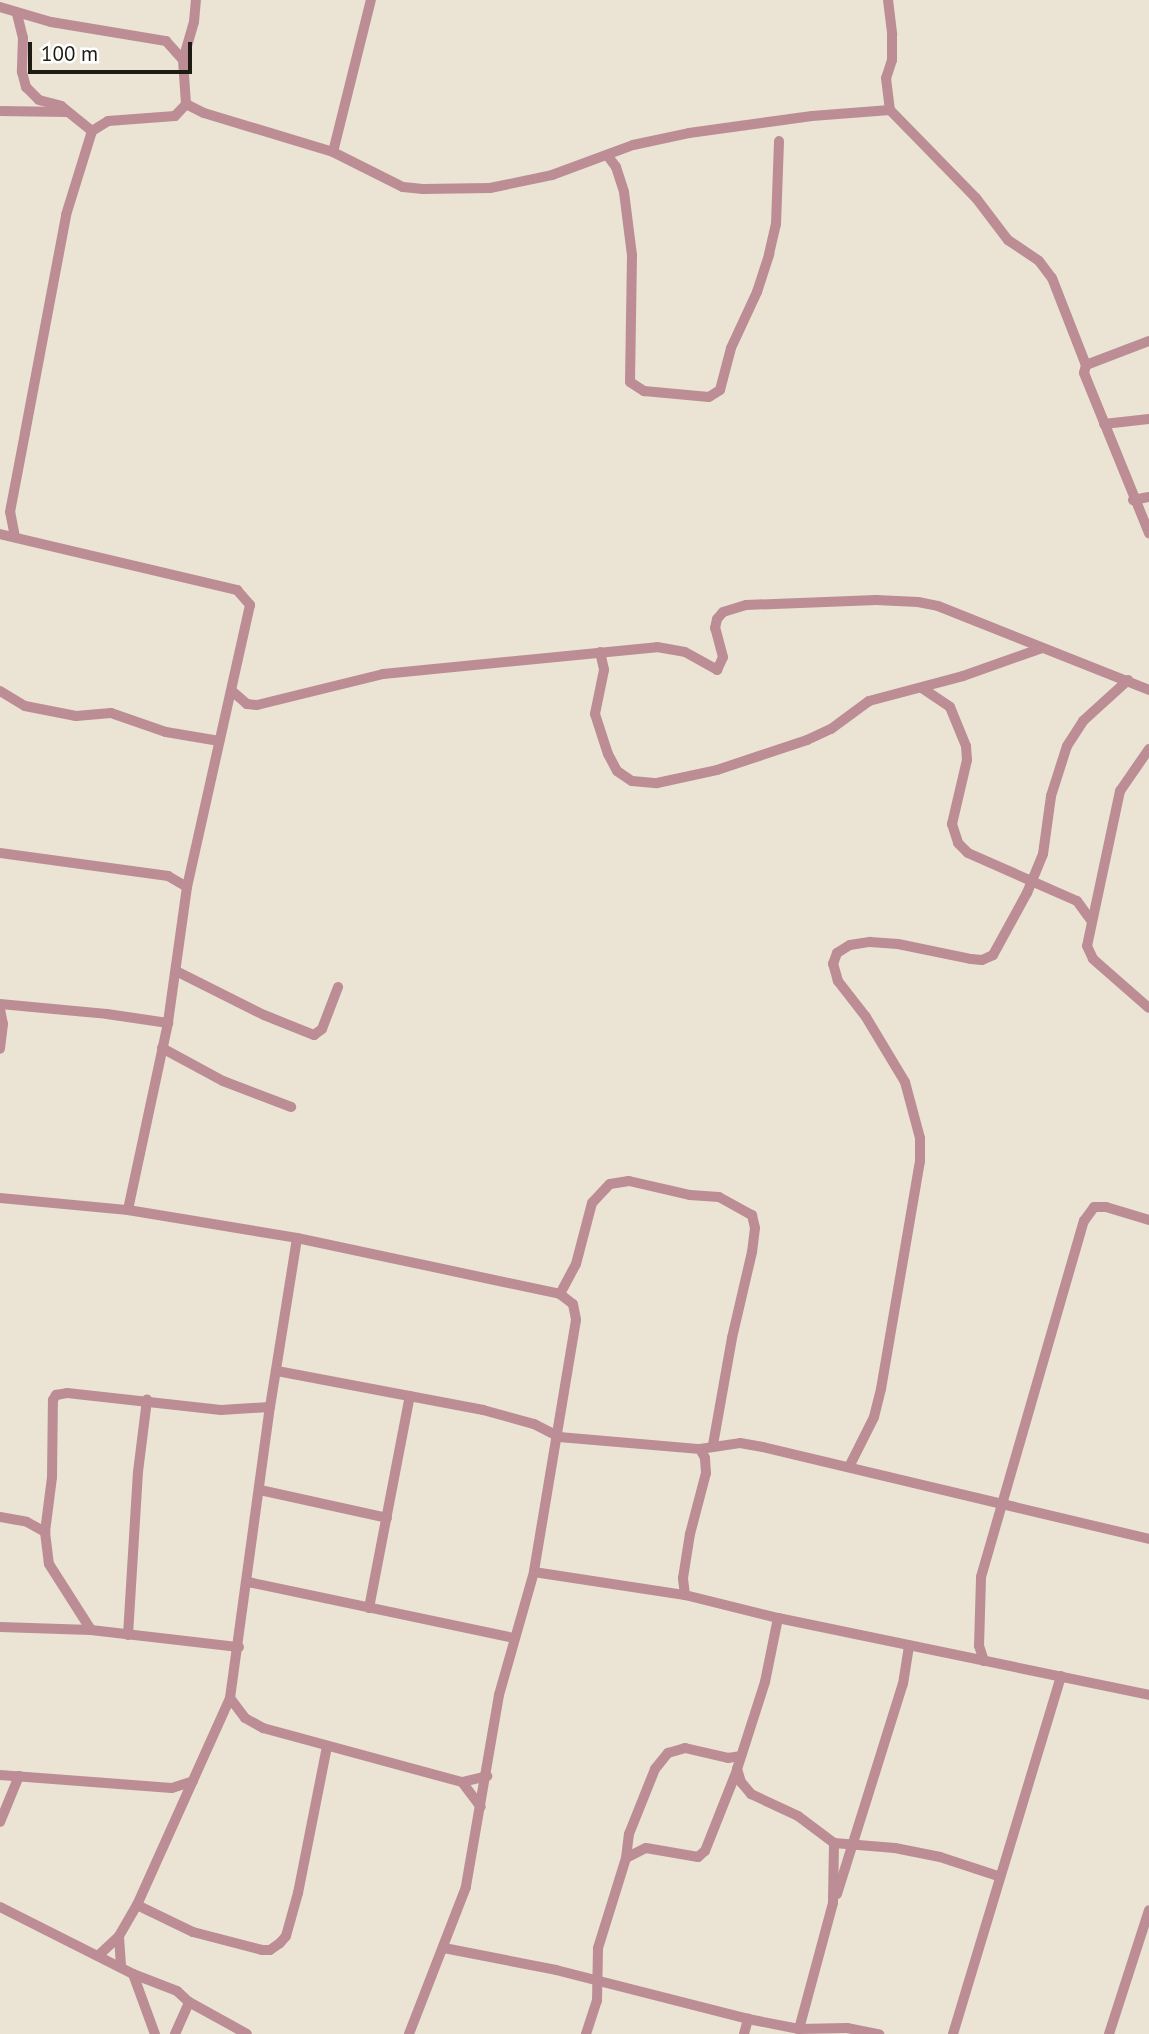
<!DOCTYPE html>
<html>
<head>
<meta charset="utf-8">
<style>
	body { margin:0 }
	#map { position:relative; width:1149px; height:2034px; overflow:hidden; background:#ebe3d3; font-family:"PT Sans",sans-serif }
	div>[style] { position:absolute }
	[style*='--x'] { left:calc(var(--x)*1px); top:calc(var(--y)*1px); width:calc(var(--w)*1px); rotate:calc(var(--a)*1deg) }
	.street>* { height:10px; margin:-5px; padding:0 5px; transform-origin:5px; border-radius:5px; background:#bc8d95 }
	span { translate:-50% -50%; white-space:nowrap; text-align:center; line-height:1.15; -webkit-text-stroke:7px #fff; paint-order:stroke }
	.scale { position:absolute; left:28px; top:42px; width:164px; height:32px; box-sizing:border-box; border:4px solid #1e1b15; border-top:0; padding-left:9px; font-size:21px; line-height:24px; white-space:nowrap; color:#1e1b15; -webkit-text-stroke:5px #fff; paint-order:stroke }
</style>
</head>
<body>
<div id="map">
	<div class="street">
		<div style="--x:888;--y:0;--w:35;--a:83"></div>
		<div style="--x:892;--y:35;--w:25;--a:90"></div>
		<div style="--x:892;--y:60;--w:19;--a:108"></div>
		<div style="--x:886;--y:78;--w:32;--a:83"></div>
		<div style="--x:890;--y:110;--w:123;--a:45.7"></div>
		<div style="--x:976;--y:198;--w:53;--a:52.7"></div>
		<div style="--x:1008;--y:240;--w:37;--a:34"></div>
		<div style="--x:1039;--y:261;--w:21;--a:53"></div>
		<div style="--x:1052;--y:278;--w:93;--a:68.7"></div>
		<div style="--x:1086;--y:365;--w:8;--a:104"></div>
		<div style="--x:1084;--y:373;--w:173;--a:67.9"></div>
		<div style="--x:0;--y:7;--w:53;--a:16.4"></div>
		<div style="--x:51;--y:22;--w:117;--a:9.4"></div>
		<div style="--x:166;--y:41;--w:25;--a:48"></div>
		<div style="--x:183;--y:60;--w:44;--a:86.1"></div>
		<div style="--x:186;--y:104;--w:20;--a:27"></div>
		<div style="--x:204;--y:113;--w:135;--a:16.8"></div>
		<div style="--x:333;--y:152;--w:78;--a:26.6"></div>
		<div style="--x:403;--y:187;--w:20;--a:6"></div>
		<div style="--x:423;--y:189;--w:67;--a:-0.9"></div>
		<div style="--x:490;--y:188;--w:63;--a:-11.8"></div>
		<div style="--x:552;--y:175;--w:86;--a:-20.3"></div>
		<div style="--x:633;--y:145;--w:57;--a:-12.1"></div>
		<div style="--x:689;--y:133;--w:124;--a:-7.9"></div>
		<div style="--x:812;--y:116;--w:78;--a:-4.4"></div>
		<div style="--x:17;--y:14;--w:25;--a:76"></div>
		<div style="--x:23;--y:38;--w:34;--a:92"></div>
		<div style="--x:22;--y:72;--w:16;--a:75"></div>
		<div style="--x:26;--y:87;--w:18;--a:45"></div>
		<div style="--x:39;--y:100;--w:23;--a:15"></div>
		<div style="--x:61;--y:106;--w:40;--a:39"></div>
		<div style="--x:183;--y:60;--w:40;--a:-74"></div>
		<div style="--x:194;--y:22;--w:22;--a:-85"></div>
		<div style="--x:0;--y:111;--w:67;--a:0.9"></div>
		<div style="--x:333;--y:152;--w:157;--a:-76"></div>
		<div style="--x:607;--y:155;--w:15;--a:53"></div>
		<div style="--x:616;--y:167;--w:26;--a:72"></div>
		<div style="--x:624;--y:192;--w:64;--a:82.8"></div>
		<div style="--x:632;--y:255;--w:127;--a:90.9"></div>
		<div style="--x:630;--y:382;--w:17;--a:33"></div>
		<div style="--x:644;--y:391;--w:65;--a:5.3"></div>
		<div style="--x:709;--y:397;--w:13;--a:-32"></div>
		<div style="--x:720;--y:390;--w:43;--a:-75.3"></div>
		<div style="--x:731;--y:348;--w:62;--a:-65.1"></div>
		<div style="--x:757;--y:292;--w:40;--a:-72"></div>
		<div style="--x:769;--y:254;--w:31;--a:-77"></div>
		<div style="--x:776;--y:224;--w:83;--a:-87.9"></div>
		<div style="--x:1086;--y:365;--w:67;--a:-20.9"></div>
		<div style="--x:1104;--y:424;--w:45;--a:-6.3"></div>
		<div style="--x:1133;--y:500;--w:16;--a:-11"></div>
		<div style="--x:0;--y:534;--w:244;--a:13.3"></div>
		<div style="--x:237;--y:590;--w:20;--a:49"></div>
		<div style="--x:250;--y:605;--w:289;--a:102.6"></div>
		<div style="--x:187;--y:887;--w:137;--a:98"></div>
		<div style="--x:168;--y:1023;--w:191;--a:102.1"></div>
		<div style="--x:15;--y:537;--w:25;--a:-101"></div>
		<div style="--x:10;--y:512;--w:80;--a:-79.2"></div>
		<div style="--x:25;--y:433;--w:222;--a:-79.3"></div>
		<div style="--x:66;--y:215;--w:88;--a:-72.8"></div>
		<div style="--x:92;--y:131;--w:19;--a:-32"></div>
		<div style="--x:108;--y:121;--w:67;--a:-4.3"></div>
		<div style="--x:175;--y:116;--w:16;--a:-47"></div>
		<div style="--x:600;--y:652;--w:18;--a:77"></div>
		<div style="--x:604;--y:670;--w:45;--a:101.6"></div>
		<div style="--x:595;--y:714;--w:42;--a:72"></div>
		<div style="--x:608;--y:754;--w:19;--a:62"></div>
		<div style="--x:617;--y:771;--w:18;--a:34"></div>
		<div style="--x:632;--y:781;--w:25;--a:5"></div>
		<div style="--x:657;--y:783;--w:61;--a:-12.2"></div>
		<div style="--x:717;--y:770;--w:95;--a:-18.4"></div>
		<div style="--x:807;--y:740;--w:26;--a:-25"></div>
		<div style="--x:831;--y:729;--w:47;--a:-36.4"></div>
		<div style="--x:869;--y:701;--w:97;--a:-14.9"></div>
		<div style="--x:963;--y:676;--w:84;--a:-19.5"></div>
		<div style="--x:922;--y:688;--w:34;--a:34"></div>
		<div style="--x:950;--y:707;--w:42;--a:67.7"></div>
		<div style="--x:966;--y:746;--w:14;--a:86"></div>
		<div style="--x:967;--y:760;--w:66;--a:103.2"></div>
		<div style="--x:952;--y:824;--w:20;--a:72"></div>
		<div style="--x:958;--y:843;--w:14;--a:45"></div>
		<div style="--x:968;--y:853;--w:119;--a:23.8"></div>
		<div style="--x:1077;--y:901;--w:24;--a:54"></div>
		<div style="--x:0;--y:691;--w:29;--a:31"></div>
		<div style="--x:25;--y:706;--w:52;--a:11.1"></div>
		<div style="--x:76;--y:716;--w:35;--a:-5"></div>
		<div style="--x:111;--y:713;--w:58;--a:19.1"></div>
		<div style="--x:166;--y:732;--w:54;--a:9.6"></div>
		<div style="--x:232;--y:691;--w:20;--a:41"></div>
		<div style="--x:247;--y:704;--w:10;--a:6"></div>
		<div style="--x:257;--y:705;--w:130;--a:-13.8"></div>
		<div style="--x:383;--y:674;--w:275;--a:-5.6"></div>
		<div style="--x:657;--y:647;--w:28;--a:10"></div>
		<div style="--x:685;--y:652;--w:37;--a:29"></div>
		<div style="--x:717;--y:670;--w:14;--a:-65"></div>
		<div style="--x:723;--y:657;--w:30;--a:-105"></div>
		<div style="--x:715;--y:628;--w:9;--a:-77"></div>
		<div style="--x:717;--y:619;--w:9;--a:-49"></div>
		<div style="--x:723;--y:612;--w:24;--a:-17"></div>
		<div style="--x:746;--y:605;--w:130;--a:-2.2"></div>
		<div style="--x:876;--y:600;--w:42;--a:2.7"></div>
		<div style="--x:918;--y:602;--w:20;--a:11"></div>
		<div style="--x:938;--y:606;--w:227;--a:21.7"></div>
		<div style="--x:1149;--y:749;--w:51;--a:124.6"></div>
		<div style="--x:1120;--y:791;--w:158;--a:102"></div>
		<div style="--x:1087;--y:946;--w:14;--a:65"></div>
		<div style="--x:1093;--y:959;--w:74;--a:41.2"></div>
		<div style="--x:0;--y:853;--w:170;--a:7.8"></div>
		<div style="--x:168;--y:876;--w:22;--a:30"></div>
		<div style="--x:176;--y:971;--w:98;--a:26.6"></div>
		<div style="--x:264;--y:1015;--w:54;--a:21.8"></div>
		<div style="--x:314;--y:1035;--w:10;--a:-37"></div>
		<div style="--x:322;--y:1029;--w:45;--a:-69.1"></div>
		<div style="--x:0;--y:1004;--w:107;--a:5.3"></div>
		<div style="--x:107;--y:1014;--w:62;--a:8.4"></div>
		<div style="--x:0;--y:1009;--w:15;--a:79"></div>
		<div style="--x:3;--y:1024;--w:25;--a:97"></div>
		<div style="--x:162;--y:1048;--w:69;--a:28.4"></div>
		<div style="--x:223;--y:1081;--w:73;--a:20.9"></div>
		<div style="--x:0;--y:1198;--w:129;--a:5.4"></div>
		<div style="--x:128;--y:1210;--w:171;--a:9.4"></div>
		<div style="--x:297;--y:1238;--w:269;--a:12"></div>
		<div style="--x:560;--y:1294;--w:16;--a:38"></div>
		<div style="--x:573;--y:1304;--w:16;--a:79"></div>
		<div style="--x:576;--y:1320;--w:255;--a:99.5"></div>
		<div style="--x:534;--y:1572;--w:128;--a:105.9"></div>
		<div style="--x:499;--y:1695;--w:195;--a:99.8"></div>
		<div style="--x:466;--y:1887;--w:158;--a:111.2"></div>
		<div style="--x:560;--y:1294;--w:34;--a:-62"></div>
		<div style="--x:576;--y:1264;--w:63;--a:-75.3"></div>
		<div style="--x:592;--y:1203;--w:26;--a:-47"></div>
		<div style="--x:610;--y:1184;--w:19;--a:-9"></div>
		<div style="--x:629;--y:1181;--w:63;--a:12.9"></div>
		<div style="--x:690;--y:1195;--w:29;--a:4"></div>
		<div style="--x:719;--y:1197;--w:38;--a:29"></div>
		<div style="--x:752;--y:1215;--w:13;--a:77"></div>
		<div style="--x:755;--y:1228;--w:24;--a:97"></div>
		<div style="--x:752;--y:1252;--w:88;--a:103.1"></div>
		<div style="--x:732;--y:1338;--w:109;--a:100.1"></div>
		<div style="--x:277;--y:1371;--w:210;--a:10.7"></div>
		<div style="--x:483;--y:1410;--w:53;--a:15.4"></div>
		<div style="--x:534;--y:1424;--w:28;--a:27"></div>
		<div style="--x:559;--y:1437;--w:142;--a:4.9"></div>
		<div style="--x:700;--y:1449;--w:40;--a:-8.5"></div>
		<div style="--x:740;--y:1443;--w:23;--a:10"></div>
		<div style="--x:763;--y:1447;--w:397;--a:13.4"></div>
		<div style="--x:849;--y:1467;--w:56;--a:-63.4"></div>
		<div style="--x:874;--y:1417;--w:29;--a:-76"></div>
		<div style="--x:881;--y:1389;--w:230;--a:-80.3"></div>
		<div style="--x:920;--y:1162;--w:24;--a:-90"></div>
		<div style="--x:920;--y:1138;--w:58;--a:-105"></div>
		<div style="--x:905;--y:1082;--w:76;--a:-121"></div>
		<div style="--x:866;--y:1017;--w:46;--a:-127.9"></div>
		<div style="--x:838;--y:981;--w:18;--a:-106"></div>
		<div style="--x:833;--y:964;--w:12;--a:-70"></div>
		<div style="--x:837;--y:953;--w:15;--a:-32"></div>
		<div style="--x:850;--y:945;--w:20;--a:-9"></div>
		<div style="--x:870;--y:942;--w:28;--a:4"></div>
		<div style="--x:898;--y:944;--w:75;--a:11.6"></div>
		<div style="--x:971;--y:959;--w:11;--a:5"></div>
		<div style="--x:982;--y:960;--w:12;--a:-24"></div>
		<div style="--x:993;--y:955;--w:71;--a:-61.3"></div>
		<div style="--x:1027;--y:893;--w:42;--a:-67.7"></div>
		<div style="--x:1043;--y:854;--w:59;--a:-82.1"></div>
		<div style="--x:1051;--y:796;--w:52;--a:-72.3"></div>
		<div style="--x:1067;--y:746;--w:30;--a:-57"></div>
		<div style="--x:1083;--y:721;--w:61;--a:-42.3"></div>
		<div style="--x:260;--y:1490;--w:130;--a:12.4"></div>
		<div style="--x:0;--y:1517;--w:27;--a:10"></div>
		<div style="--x:27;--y:1522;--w:21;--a:29"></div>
		<div style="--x:45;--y:1532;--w:32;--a:83"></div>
		<div style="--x:49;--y:1564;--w:78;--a:57.5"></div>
		<div style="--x:45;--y:1532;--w:55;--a:-82.7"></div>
		<div style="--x:52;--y:1477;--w:77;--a:-89.3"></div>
		<div style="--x:53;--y:1400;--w:6;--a:-59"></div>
		<div style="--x:56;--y:1395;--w:11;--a:-10"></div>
		<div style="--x:67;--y:1393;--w:155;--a:6.3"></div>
		<div style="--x:221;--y:1410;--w:49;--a:-3.5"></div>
		<div style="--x:534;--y:1572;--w:153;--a:8.7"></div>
		<div style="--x:685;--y:1595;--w:96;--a:13.9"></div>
		<div style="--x:778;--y:1618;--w:379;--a:11.7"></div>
		<div style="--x:248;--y:1582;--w:272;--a:11.9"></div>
		<div style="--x:685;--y:1595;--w:17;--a:-97"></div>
		<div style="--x:683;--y:1578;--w:45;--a:-81"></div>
		<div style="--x:690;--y:1534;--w:63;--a:-75.3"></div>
		<div style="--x:706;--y:1473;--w:15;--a:-94"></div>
		<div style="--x:705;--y:1458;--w:10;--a:-119"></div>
		<div style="--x:369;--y:1608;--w:216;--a:-79.1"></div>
		<div style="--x:778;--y:1618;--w:65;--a:101.5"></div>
		<div style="--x:765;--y:1682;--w:91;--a:107.8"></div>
		<div style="--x:737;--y:1769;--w:14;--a:73"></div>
		<div style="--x:741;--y:1782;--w:16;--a:50"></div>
		<div style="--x:751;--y:1794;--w:52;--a:25.1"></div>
		<div style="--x:798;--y:1816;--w:45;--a:36.9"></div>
		<div style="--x:834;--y:1843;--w:60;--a:91"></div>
		<div style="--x:833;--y:1903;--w:131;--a:105.1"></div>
		<div style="--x:0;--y:1627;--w:91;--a:1.9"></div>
		<div style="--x:91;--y:1630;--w:149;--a:6.6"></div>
		<div style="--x:128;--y:1635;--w:163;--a:-86.5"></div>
		<div style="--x:138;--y:1472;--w:73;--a:-82.9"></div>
		<div style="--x:984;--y:1661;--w:16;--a:-108"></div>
		<div style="--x:979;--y:1646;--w:69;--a:-88.3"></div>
		<div style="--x:981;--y:1577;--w:371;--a:-73.9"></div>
		<div style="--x:1084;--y:1221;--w:17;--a:-54"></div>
		<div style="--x:1094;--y:1207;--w:12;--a:0"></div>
		<div style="--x:1106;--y:1207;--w:45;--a:16.8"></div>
		<div style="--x:230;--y:1698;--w:25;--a:53"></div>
		<div style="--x:245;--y:1718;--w:21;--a:29"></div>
		<div style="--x:263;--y:1728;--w:206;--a:15.2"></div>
		<div style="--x:462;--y:1782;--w:26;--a:-13"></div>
		<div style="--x:0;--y:1775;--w:172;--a:4.3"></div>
		<div style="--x:172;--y:1788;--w:22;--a:-18"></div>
		<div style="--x:462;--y:1782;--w:31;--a:53"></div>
		<div style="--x:0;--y:1822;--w:50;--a:-67.6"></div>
		<div style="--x:834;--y:1843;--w:61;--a:4.7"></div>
		<div style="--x:895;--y:1848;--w:46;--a:11.3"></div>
		<div style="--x:940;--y:1857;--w:61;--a:18.1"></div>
		<div style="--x:626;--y:1858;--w:22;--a:-27"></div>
		<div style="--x:646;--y:1848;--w:53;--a:9.8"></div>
		<div style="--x:698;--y:1857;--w:9;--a:-41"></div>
		<div style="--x:705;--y:1851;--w:87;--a:-68.4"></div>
		<div style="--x:837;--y:1894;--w:220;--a:-72.6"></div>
		<div style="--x:903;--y:1684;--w:39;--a:-81"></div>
		<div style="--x:137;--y:1905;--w:62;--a:25.7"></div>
		<div style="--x:193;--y:1932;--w:71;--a:14.6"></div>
		<div style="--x:262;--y:1950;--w:8;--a:0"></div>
		<div style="--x:270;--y:1950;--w:12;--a:-35"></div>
		<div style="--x:280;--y:1943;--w:9;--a:-49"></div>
		<div style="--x:286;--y:1936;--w:45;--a:-74.4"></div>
		<div style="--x:298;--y:1893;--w:149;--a:-78.8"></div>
		<div style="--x:0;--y:1907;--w:149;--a:26.7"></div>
		<div style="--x:133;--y:1974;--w:47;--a:21.1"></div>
		<div style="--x:177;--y:1991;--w:16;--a:43"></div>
		<div style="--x:189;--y:2002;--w:66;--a:28.9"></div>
		<div style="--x:119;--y:1937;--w:29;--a:86"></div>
		<div style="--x:444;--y:1948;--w:114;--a:11.1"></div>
		<div style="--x:556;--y:1970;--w:198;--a:14.3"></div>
		<div style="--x:748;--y:2019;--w:52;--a:11.1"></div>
		<div style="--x:799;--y:2029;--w:48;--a:-1.2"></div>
		<div style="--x:847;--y:2028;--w:33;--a:11"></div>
		<div style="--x:100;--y:1954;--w:26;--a:-43"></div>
		<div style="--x:119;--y:1936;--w:36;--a:-60"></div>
		<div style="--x:137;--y:1905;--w:227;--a:-65.8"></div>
		<div style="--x:230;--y:1698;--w:294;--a:-82.2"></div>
		<div style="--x:270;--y:1407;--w:171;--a:-80.9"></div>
		<div style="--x:133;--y:1974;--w:64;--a:69.9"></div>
		<div style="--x:175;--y:2034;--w:35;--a:-66"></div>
		<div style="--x:586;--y:2034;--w:35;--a:-72"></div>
		<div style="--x:597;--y:2001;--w:53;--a:-88.9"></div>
		<div style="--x:598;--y:1948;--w:94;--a:-72.7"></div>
		<div style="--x:626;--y:1858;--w:24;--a:-83"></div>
		<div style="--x:629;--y:1834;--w:70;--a:-68.2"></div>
		<div style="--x:655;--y:1769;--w:21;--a:-51"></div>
		<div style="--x:668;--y:1753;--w:18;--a:-16"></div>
		<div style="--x:685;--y:1748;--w:44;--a:13.1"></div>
		<div style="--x:728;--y:1758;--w:12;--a:-9"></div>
		<div style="--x:744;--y:2034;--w:16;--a:-75"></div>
		<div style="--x:953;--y:2034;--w:374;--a:-73.2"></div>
		<div style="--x:1109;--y:2034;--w:130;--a:-72.1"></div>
	</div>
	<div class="scale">100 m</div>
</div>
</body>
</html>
